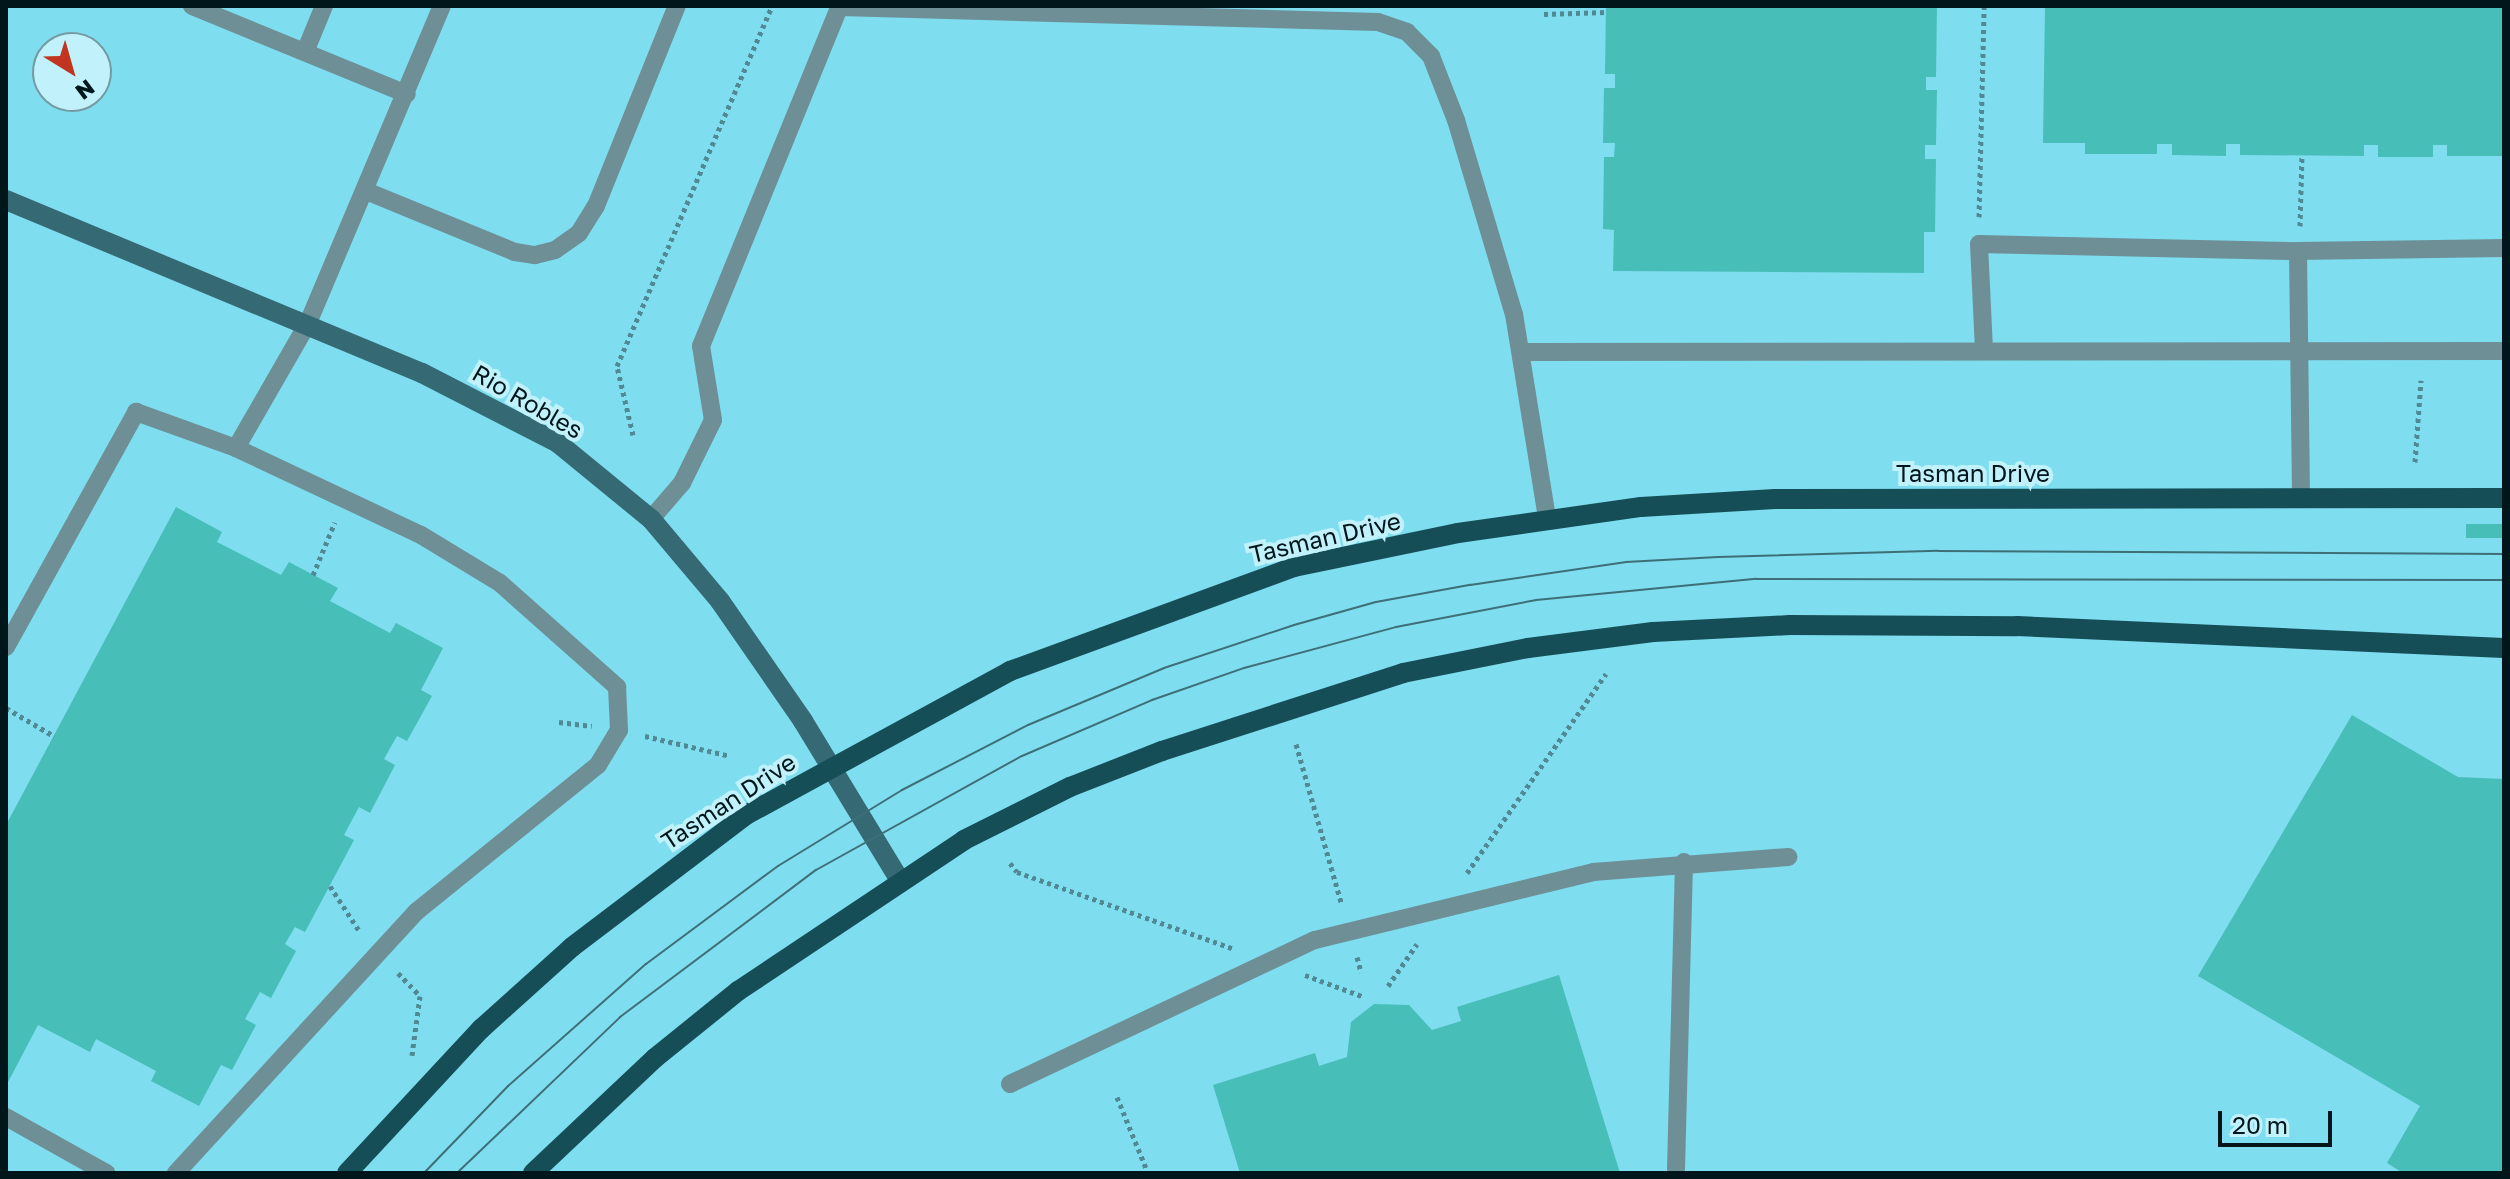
<!DOCTYPE html>
<html>
<head>
<meta charset="utf-8">
<style>
	body { margin:0 }
	#map { position:relative; width:2510px; height:1179px; overflow:hidden; background:#95ebfc; font-family:"Golos Text",sans-serif }
	div>[style] { position:absolute }
	[style*='--x'] { left:calc(var(--x)*1px); top:calc(var(--y)*1px); width:calc(var(--w)*1px); rotate:calc(var(--a)*1deg) }
	.built>* { inset:0; background:#7eddef }
	.building>* { inset:0; background:#48beb9; transform-origin:0 0 }
	.path>* { height:5px; margin-top:-2.5px; transform-origin:0; background:repeating-linear-gradient(90deg,#508994 0 4px,transparent 0 8px) }
	.lane>* { height:18px; margin:-9px; padding:0 9px; transform-origin:9px; border-radius:9px; background:#6e8f96 }
	.secondary>* { height:20px; margin:-10px; padding:0 10px; transform-origin:10px; border-radius:10px; background:#356a74 }
	.primary>* { height:20px; margin:-10px; padding:0 10px; transform-origin:10px; border-radius:10px; background:#164e58 }
	.tram>* { height:2px; margin:-1px; padding:0 1px; transform-origin:1px; border-radius:1px; background:#3e6f78 }
	span { translate:-50% -50%; white-space:nowrap; text-align:center; line-height:1.15; -webkit-text-stroke:8px #c1f2fc; paint-order:stroke }
	.street-label { font-size:24px; color:#00161a }
	.frame { position:absolute; inset:0; border:8px solid #00161a; pointer-events:none }
	.north { position:absolute; left:32px; top:32px; width:80px; height:80px; box-sizing:border-box; background:#c1f2fc; border:2px solid #749aa2; border-radius:50%; rotate:143deg; font-size:22px; font-weight:700; line-height:32px; text-align:center; color:#00161a }
	.north::after { content:''; display:block; margin:auto; width:28px; height:36px; background:#c03420; clip-path:polygon(50% 0,100% 100%,50% 72%,0 100%) }
	.scale { position:absolute; left:2218px; top:1111px; width:114px; height:36px; box-sizing:border-box; border:4px solid #00161a; border-top:0; padding-left:10px; font-size:24px; line-height:28px; white-space:nowrap; color:#00161a; -webkit-text-stroke:6px #c1f2fc; paint-order:stroke }
</style>
</head>
<body>
<div id="map">
	<div class="built">
		<div style="clip-path:polygon(evenodd,6px 6px,2504px 6px,2504px 1173px,6px 1173px,6px 6px,48px 48px,96px 48px,96px 96px,48px 96px,48px 48px)"></div>
	</div>
	<div class="building">
		<div style="clip-path:polygon(1606px 6px,1937px 6px,1936px 77px,1926px 77px,1926px 90px,1937px 90px,1936px 145px,1925px 145px,1925px 159px,1936px 159px,1935px 232px,1924px 232px,1924px 273px,1613px 271px,1614px 230px,1603px 229px,1604px 157px,1614px 157px,1615px 143px,1603px 143px,1604px 88px,1615px 88px,1615px 74px,1605px 74px)"></div>
		<div style="clip-path:polygon(2045px 6px,2504px 6px,2504px 156px,2447px 156px,2447px 145px,2433px 145px,2433px 157px,2378px 157px,2378px 145px,2364px 145px,2364px 156px,2240px 155px,2240px 144px,2226px 144px,2226px 156px,2172px 155px,2172px 144px,2157px 144px,2157px 154px,2085px 154px,2085px 143px,2043px 143px)"></div>
		<div style="clip-path:polygon(176px 507px,222px 532px,217px 542px,281px 575px,289px 562px,338px 588px,330px 601px,390px 633px,396px 623px,443px 648px,421px 690px,432px 696px,407px 741px,397px 736px,384px 759px,395px 765px,370px 813px,359px 807px,344px 835px,354px 840px,305px 932px,295px 927px,285px 944px,296px 951px,271px 998px,260px 992px,245px 1019px,256px 1025px,232px 1070px,221px 1065px,199px 1106px,151px 1081px,156px 1071px,96px 1039px,90px 1052px,38px 1025px,6px 1086px,6px 825px)"></div>
		<div style="left:2466px;top:524px;width:38px;height:14px"></div>
		<div style="clip-path:polygon(2352px 715px,2458px 777px,2504px 779px,2504px 1173px,2403px 1173px,2387px 1163px,2420px 1106px,2198px 976px)"></div>
		<div style="clip-path:polygon(1559px 975px,1620px 1173px,1240px 1173px,1213px 1085px,1315px 1053px,1319px 1066px,1347px 1057px,1351px 1022px,1374px 1004px,1409px 1005px,1432px 1030px,1461px 1021px,1457px 1007px)"></div>
	</div>
	<div class="path">
		<div style="--x:1544;--y:14;--w:62;--a:-1.8"></div>
		<div style="--x:1979;--y:217;--w:211;--a:-88.6"></div>
		<div style="--x:2300;--y:226;--w:71;--a:-88.4"></div>
		<div style="--x:633;--y:435;--w:71;--a:-103.1"></div>
		<div style="--x:617;--y:366;--w:392;--a:-66.7"></div>
		<div style="--x:2415;--y:462;--w:82;--a:-85.8"></div>
		<div style="--x:313;--y:575;--w:57;--a:-67.5"></div>
		<div style="--x:6;--y:708;--w:56;--a:30.3"></div>
		<div style="--x:559;--y:722;--w:33;--a:7"></div>
		<div style="--x:645;--y:736;--w:87;--a:13.2"></div>
		<div style="--x:1296;--y:744;--w:167;--a:74.1"></div>
		<div style="--x:1010;--y:863;--w:11;--a:52"></div>
		<div style="--x:1017;--y:872;--w:228;--a:19.5"></div>
		<div style="--x:1467;--y:873;--w:243;--a:-55.1"></div>
		<div style="--x:330;--y:886;--w:55;--a:56.9"></div>
		<div style="--x:1357;--y:957;--w:16;--a:75"></div>
		<div style="--x:398;--y:973;--w:32;--a:46"></div>
		<div style="--x:420;--y:996;--w:60;--a:97.7"></div>
		<div style="--x:1305;--y:975;--w:63;--a:20.4"></div>
		<div style="--x:1388;--y:986;--w:51;--a:-55.4"></div>
		<div style="--x:1117;--y:1097;--w:82;--a:67.8"></div>
	</div>
	<div class="lane">
		<div style="--x:192;--y:6;--w:232;--a:22.3"></div>
		<div style="--x:840;--y:7;--w:538;--a:1.6"></div>
		<div style="--x:1378;--y:22;--w:31;--a:19"></div>
		<div style="--x:1407;--y:32;--w:34;--a:45"></div>
		<div style="--x:1431;--y:56;--w:69;--a:68.7"></div>
		<div style="--x:1456;--y:120;--w:202;--a:73.4"></div>
		<div style="--x:1514;--y:314;--w:207;--a:80.8"></div>
		<div style="--x:305;--y:52;--w:50;--a:-67.6"></div>
		<div style="--x:366;--y:191;--w:161;--a:22.3"></div>
		<div style="--x:515;--y:252;--w:20;--a:9"></div>
		<div style="--x:535;--y:255;--w:21;--a:-14"></div>
		<div style="--x:555;--y:250;--w:29;--a:-35"></div>
		<div style="--x:579;--y:233;--w:32;--a:-58"></div>
		<div style="--x:596;--y:206;--w:216;--a:-68"></div>
		<div style="--x:2298;--y:251;--w:246;--a:89.3"></div>
		<div style="--x:1984;--y:350;--w:106;--a:-92.7"></div>
		<div style="--x:1979;--y:244;--w:319;--a:1.3"></div>
		<div style="--x:2298;--y:251;--w:206;--a:-0.8"></div>
		<div style="--x:1524;--y:352;--w:980;--a:-0.06"></div>
		<div style="--x:236;--y:448;--w:144;--a:-60.1"></div>
		<div style="--x:308;--y:323;--w:344;--a:-67.1"></div>
		<div style="--x:651;--y:519;--w:48;--a:-49.3"></div>
		<div style="--x:682;--y:483;--w:70;--a:-63.8"></div>
		<div style="--x:713;--y:420;--w:75;--a:-99.2"></div>
		<div style="--x:701;--y:346;--w:367;--a:-67.8"></div>
		<div style="--x:6;--y:647;--w:269;--a:-61"></div>
		<div style="--x:136;--y:412;--w:106;--a:19.8"></div>
		<div style="--x:236;--y:448;--w:204;--a:25.2"></div>
		<div style="--x:421;--y:535;--w:92;--a:31.3"></div>
		<div style="--x:500;--y:583;--w:157;--a:41.6"></div>
		<div style="--x:617;--y:687;--w:43;--a:87.3"></div>
		<div style="--x:619;--y:730;--w:41;--a:121"></div>
		<div style="--x:598;--y:765;--w:234;--a:141.1"></div>
		<div style="--x:416;--y:912;--w:355;--a:132.6"></div>
		<div style="--x:1010;--y:1084;--w:337;--a:-25.3"></div>
		<div style="--x:1315;--y:940;--w:286;--a:-13.7"></div>
		<div style="--x:1593;--y:872;--w:196;--a:-4.4"></div>
		<div style="--x:6;--y:1117;--w:115;--a:29.2"></div>
		<div style="--x:1676;--y:1169;--w:307;--a:-88.5"></div>
	</div>
	<div class="secondary">
		<div style="--x:6;--y:200;--w:451;--a:22.6"></div>
		<div style="--x:422;--y:373;--w:153;--a:27.2"></div>
		<div style="--x:558;--y:443;--w:120;--a:39.3"></div>
		<div style="--x:651;--y:519;--w:107;--a:49.9"></div>
		<div style="--x:720;--y:601;--w:146;--a:55.3"></div>
		<div style="--x:803;--y:721;--w:185;--a:58.7"></div>
	</div>
	<div class="primary">
		<div style="--x:347;--y:1173;--w:197;--a:-47.1"></div>
		<div style="--x:481;--y:1029;--w:122;--a:-42"></div>
		<div style="--x:572;--y:947;--w:218;--a:-37.2"></div>
		<div style="--x:746;--y:815;--w:301;--a:-28.6"></div>
		<div style="--x:1010;--y:671;--w:302;--a:-20.1"></div>
		<div style="--x:1294;--y:567;--w:167;--a:-11.7"></div>
		<div style="--x:1458;--y:533;--w:185;--a:-8.1"></div>
		<div style="--x:1641;--y:507;--w:134;--a:-3.4"></div>
		<div style="--x:1775;--y:499;--w:729;--a:-0.08"></div>
		<div style="--x:533;--y:1173;--w:168;--a:-43.3"></div>
		<div style="--x:655;--y:1058;--w:107;--a:-38.9"></div>
		<div style="--x:738;--y:991;--w:272;--a:-33.7"></div>
		<div style="--x:964;--y:840;--w:119;--a:-26.6"></div>
		<div style="--x:1070;--y:787;--w:99;--a:-21.4"></div>
		<div style="--x:1162;--y:751;--w:253;--a:-17.9"></div>
		<div style="--x:1403;--y:673;--w:127;--a:-11.3"></div>
		<div style="--x:1528;--y:648;--w:126;--a:-7.3"></div>
		<div style="--x:1653;--y:632;--w:137;--a:-2.9"></div>
		<div style="--x:1790;--y:625;--w:227;--a:0.3"></div>
		<div style="--x:2017;--y:626;--w:487;--a:2.6"></div>
	</div>
	<div class="tram">
		<div style="--x:424;--y:1173;--w:121;--a:-46"></div>
		<div style="--x:508;--y:1086;--w:184;--a:-41.5"></div>
		<div style="--x:646;--y:964;--w:164;--a:-36.6"></div>
		<div style="--x:778;--y:866;--w:145;--a:-31.5"></div>
		<div style="--x:902;--y:790;--w:142;--a:-27.3"></div>
		<div style="--x:1028;--y:725;--w:147;--a:-22.7"></div>
		<div style="--x:1164;--y:668;--w:137;--a:-18.3"></div>
		<div style="--x:1294;--y:625;--w:85;--a:-15.7"></div>
		<div style="--x:1376;--y:602;--w:96;--a:-10.3"></div>
		<div style="--x:1470;--y:585;--w:158;--a:-8.4"></div>
		<div style="--x:1626;--y:562;--w:92;--a:-3.1"></div>
		<div style="--x:1718;--y:557;--w:220;--a:-1.6"></div>
		<div style="--x:1938;--y:551;--w:566;--a:0.3"></div>
		<div style="--x:457;--y:1173;--w:226;--a:-43.7"></div>
		<div style="--x:620;--y:1017;--w:245;--a:-36.9"></div>
		<div style="--x:816;--y:870;--w:235;--a:-29"></div>
		<div style="--x:1022;--y:756;--w:142;--a:-23.3"></div>
		<div style="--x:1152;--y:700;--w:97;--a:-19.2"></div>
		<div style="--x:1244;--y:668;--w:157;--a:-15.1"></div>
		<div style="--x:1396;--y:627;--w:143;--a:-10.9"></div>
		<div style="--x:1536;--y:600;--w:221;--a:-5.5"></div>
		<div style="--x:1756;--y:579;--w:748;--a:0.08"></div>
	</div>
	<div class="street-label">
		<span style="left:528px;top:401px;rotate:30deg">Rio Robles</span>
		<span style="left:1973px;top:473px">Tasman Drive</span>
		<span style="left:1325px;top:537px;rotate:-13deg">Tasman Drive</span>
		<span style="left:728px;top:801px;rotate:-33deg">Tasman Drive</span>
	</div>
	<div class="frame"></div>
	<div class="north">N</div>
	<div class="scale">20 m</div>
</div>
</body>
</html>
